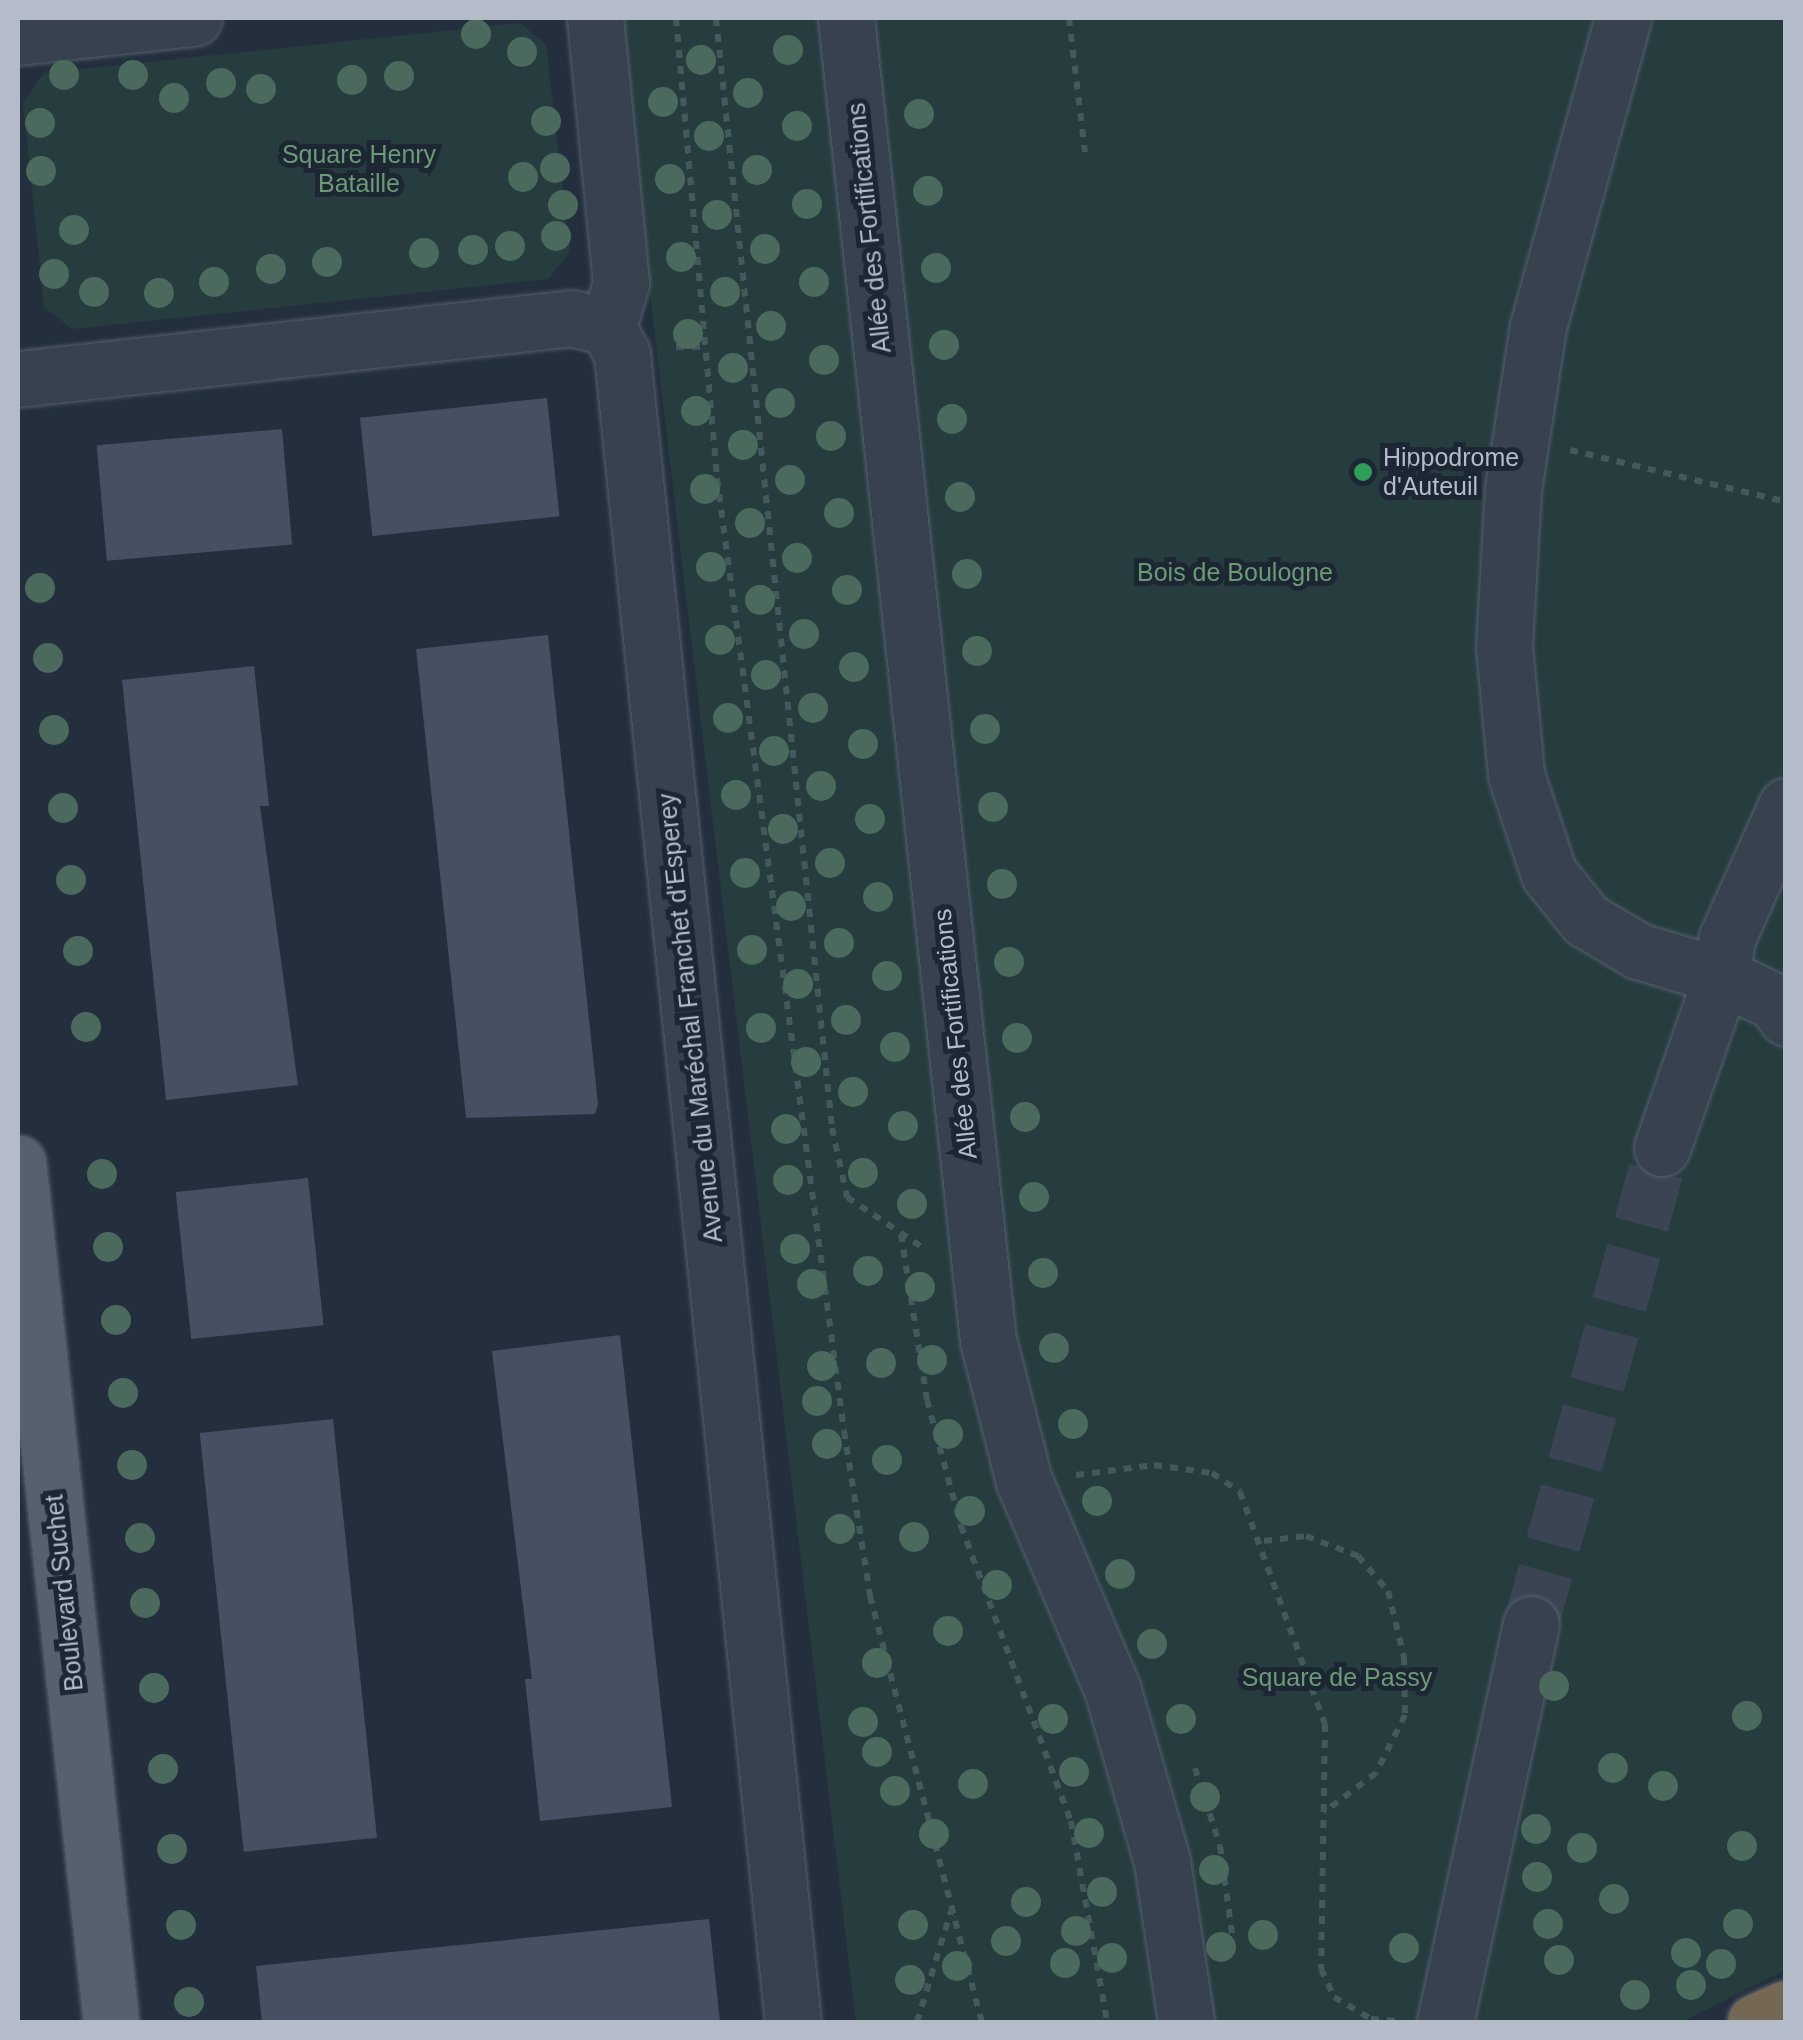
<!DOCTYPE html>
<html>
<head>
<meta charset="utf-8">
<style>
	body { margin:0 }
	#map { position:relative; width:1803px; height:2040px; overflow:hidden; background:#242f3e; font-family:Helvetica,sans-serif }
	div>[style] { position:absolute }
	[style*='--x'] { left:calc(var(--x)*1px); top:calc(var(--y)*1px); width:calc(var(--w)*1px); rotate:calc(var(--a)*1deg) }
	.green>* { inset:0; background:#263c3f }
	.building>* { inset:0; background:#455162; transform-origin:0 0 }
	.minor-tunnel>* { height:55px; margin-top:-27.5px; transform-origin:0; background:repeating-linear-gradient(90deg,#3a4453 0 55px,transparent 0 83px) }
	.path>* { height:6px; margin-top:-3px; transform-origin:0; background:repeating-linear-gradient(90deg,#44595c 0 8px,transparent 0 16px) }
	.roads { filter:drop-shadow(0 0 2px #565f6c) drop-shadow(0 0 2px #565f6c) }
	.minor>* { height:55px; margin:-27.5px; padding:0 27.5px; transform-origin:27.5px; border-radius:27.5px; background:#38414e }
	.major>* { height:55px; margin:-27.5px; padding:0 27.5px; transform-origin:27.5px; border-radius:27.5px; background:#56606e }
	.highway>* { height:55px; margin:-27.5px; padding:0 27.5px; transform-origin:27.5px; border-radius:27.5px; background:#746855 }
	.trees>* { width:30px; height:30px; margin:-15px; border-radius:50%; background:#4b6a5d }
	.dots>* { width:28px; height:28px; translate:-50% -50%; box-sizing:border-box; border:5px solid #1d2633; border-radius:50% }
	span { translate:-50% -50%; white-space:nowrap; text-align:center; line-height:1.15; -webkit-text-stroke:10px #1d2633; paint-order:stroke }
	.park-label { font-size:25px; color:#6b9a76 }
	.street-label { font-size:25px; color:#b4bcc9 }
	.poi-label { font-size:25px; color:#b4bcc9 }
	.left { translate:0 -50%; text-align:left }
	.frame { position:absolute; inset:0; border:20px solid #b4bcc9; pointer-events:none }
</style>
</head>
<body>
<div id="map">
	<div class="green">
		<div style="clip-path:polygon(617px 18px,1785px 18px,1785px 1970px,1681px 2022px,856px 2022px)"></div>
		<div style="clip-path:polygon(520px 23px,546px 44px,570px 252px,548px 279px,72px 329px,44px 307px,23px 103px,44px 73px)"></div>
	</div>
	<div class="building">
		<div style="left:547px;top:398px;width:119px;height:188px;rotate:84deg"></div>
		<div style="left:282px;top:429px;width:116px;height:186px;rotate:85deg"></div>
		<div style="clip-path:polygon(548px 635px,598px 1104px,595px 1114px,466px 1118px,416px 649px)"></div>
		<div style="clip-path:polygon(254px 666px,269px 806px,260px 806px,298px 1085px,166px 1100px,122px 680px)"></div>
		<div style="left:308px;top:1178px;width:148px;height:133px;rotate:84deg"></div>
		<div style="clip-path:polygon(620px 1335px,672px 1807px,540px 1821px,525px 1679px,532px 1679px,492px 1351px)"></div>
		<div style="left:333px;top:1419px;width:421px;height:134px;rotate:84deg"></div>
		<div style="clip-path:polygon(709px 1919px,720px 2022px,262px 2022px,256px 1966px)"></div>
	</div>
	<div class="minor-tunnel">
		<div style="--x:1531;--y:1624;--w:494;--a:-74.6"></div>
	</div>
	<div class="path">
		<div style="--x:676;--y:18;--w:462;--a:84.9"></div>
		<div style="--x:717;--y:478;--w:961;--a:82.41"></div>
		<div style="--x:844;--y:1431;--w:167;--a:81"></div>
		<div style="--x:870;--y:1596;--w:440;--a:75.3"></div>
		<div style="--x:716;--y:18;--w:1116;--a:84.03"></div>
		<div style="--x:832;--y:1128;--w:71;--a:77.7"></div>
		<div style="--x:847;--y:1197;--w:90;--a:33.7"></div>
		<div style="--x:1069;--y:18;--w:135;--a:83.2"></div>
		<div style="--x:676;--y:347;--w:29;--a:0"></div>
		<div style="--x:1570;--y:450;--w:222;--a:13.5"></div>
		<div style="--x:901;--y:1234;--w:168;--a:81.1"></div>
		<div style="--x:927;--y:1400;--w:131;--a:74.9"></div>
		<div style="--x:961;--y:1526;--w:315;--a:69.6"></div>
		<div style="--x:1071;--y:1821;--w:204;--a:79.8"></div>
		<div style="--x:1076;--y:1475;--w:79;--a:-7.3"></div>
		<div style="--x:1154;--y:1465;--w:59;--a:7.9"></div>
		<div style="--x:1212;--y:1473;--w:34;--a:34"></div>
		<div style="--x:1240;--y:1492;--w:247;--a:69.9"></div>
		<div style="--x:1325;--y:1724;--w:245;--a:90.9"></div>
		<div style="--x:1321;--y:1969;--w:31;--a:65"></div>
		<div style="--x:1334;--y:1997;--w:43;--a:30.7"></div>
		<div style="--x:1371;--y:2019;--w:24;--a:5"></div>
		<div style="--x:1264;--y:1541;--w:42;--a:-6.8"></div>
		<div style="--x:1306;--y:1536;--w:56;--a:21"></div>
		<div style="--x:1358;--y:1556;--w:46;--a:49.4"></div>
		<div style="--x:1388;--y:1591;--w:68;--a:76.4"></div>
		<div style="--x:1404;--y:1657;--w:58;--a:89"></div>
		<div style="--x:1405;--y:1715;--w:65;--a:116.6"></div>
		<div style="--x:1376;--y:1773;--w:65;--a:143.1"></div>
		<div style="--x:1195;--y:1768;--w:82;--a:72.2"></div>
		<div style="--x:1220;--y:1846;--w:96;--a:82.2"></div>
		<div style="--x:917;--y:2022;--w:116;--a:-73"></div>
	</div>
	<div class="roads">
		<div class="minor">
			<div style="--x:595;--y:18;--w:266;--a:84.4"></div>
			<div style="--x:621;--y:283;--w:46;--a:106.5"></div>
			<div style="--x:608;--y:327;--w:30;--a:63"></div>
			<div style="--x:622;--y:354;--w:1677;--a:84.15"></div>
			<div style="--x:846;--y:18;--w:1330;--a:83.87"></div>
			<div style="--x:988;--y:1340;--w:146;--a:75.7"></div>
			<div style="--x:1024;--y:1481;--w:225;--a:67"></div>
			<div style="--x:1112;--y:1688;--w:180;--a:73.9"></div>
			<div style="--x:1162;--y:1861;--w:163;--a:81.5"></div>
			<div style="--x:1623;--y:18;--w:320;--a:105.4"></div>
			<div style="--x:1538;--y:326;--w:165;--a:98.7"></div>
			<div style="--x:1513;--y:489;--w:158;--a:93.3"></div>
			<div style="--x:1504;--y:647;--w:129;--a:84.6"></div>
			<div style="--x:1516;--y:775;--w:104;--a:71.6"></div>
			<div style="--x:1549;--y:874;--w:59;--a:51.2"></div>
			<div style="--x:1586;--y:920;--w:61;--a:30.8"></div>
			<div style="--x:1638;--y:951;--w:88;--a:16.6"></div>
			<div style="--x:1722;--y:976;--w:59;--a:26.1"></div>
			<div style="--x:1775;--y:1002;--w:19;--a:55"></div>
			<div style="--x:18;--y:37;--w:177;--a:-6.2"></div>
			<div style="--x:18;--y:379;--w:557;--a:-6.28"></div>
			<div style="--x:572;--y:318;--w:37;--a:14"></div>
			<div style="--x:1662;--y:1148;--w:182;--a:-70.8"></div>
			<div style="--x:1722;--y:976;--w:38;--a:-83"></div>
			<div style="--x:1727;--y:938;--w:145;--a:-65.9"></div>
			<div style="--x:1445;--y:2022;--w:407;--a:-77.8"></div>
		</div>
		<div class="major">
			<div style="--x:18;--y:1163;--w:864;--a:83.82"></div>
		</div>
		<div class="highway">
			<div style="--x:1755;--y:2022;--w:34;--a:-24"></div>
		</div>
	</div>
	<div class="trees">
		<div style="left:476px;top:34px"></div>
		<div style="left:788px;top:50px"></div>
		<div style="left:522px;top:52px"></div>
		<div style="left:701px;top:60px"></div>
		<div style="left:64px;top:75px"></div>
		<div style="left:133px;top:75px"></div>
		<div style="left:399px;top:76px"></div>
		<div style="left:352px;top:80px"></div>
		<div style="left:221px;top:83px"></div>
		<div style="left:261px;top:89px"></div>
		<div style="left:748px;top:93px"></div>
		<div style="left:174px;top:98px"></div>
		<div style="left:663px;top:102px"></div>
		<div style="left:919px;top:114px"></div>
		<div style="left:546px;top:121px"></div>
		<div style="left:40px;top:123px"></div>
		<div style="left:797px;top:126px"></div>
		<div style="left:709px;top:136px"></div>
		<div style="left:555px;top:168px"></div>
		<div style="left:757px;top:170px"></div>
		<div style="left:41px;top:171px"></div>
		<div style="left:523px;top:177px"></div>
		<div style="left:670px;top:179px"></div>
		<div style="left:928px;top:191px"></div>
		<div style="left:807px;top:204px"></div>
		<div style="left:563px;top:205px"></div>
		<div style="left:717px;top:215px"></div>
		<div style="left:74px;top:230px"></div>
		<div style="left:556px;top:236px"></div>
		<div style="left:510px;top:246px"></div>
		<div style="left:765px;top:249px"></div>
		<div style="left:473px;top:250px"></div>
		<div style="left:424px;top:253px"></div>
		<div style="left:681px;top:257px"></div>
		<div style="left:327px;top:262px"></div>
		<div style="left:936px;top:268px"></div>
		<div style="left:271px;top:269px"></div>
		<div style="left:54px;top:274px"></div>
		<div style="left:214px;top:282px"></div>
		<div style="left:814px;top:282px"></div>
		<div style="left:94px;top:292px"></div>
		<div style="left:725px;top:292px"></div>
		<div style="left:159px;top:293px"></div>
		<div style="left:771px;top:326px"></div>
		<div style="left:688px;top:334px"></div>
		<div style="left:944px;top:345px"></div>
		<div style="left:824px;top:360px"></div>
		<div style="left:733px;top:368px"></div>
		<div style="left:780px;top:403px"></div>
		<div style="left:696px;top:411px"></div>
		<div style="left:952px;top:419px"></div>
		<div style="left:831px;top:436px"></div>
		<div style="left:743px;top:445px"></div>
		<div style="left:790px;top:480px"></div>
		<div style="left:705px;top:489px"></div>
		<div style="left:960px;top:497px"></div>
		<div style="left:839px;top:513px"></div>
		<div style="left:750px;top:523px"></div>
		<div style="left:797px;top:558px"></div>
		<div style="left:711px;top:567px"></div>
		<div style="left:967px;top:574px"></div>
		<div style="left:40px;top:588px"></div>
		<div style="left:847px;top:590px"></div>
		<div style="left:760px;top:600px"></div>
		<div style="left:804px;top:634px"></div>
		<div style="left:720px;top:640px"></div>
		<div style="left:977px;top:651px"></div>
		<div style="left:48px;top:658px"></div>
		<div style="left:854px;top:667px"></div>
		<div style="left:766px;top:675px"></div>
		<div style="left:813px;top:708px"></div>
		<div style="left:728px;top:718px"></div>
		<div style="left:985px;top:729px"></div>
		<div style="left:54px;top:730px"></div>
		<div style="left:863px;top:744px"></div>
		<div style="left:774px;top:751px"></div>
		<div style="left:821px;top:786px"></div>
		<div style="left:736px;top:795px"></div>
		<div style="left:993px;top:807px"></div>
		<div style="left:63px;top:808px"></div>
		<div style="left:870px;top:819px"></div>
		<div style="left:783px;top:829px"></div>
		<div style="left:830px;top:863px"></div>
		<div style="left:745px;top:873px"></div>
		<div style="left:71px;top:880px"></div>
		<div style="left:1002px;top:884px"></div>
		<div style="left:878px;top:897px"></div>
		<div style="left:791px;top:906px"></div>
		<div style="left:839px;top:943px"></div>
		<div style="left:752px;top:950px"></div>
		<div style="left:78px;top:951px"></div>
		<div style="left:1009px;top:962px"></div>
		<div style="left:887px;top:976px"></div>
		<div style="left:798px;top:984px"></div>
		<div style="left:846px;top:1020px"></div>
		<div style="left:86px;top:1027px"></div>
		<div style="left:761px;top:1028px"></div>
		<div style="left:1017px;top:1038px"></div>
		<div style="left:895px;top:1047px"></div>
		<div style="left:806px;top:1062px"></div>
		<div style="left:853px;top:1092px"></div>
		<div style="left:1025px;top:1117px"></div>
		<div style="left:903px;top:1126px"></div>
		<div style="left:786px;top:1129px"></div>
		<div style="left:863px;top:1173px"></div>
		<div style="left:102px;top:1174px"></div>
		<div style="left:788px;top:1180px"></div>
		<div style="left:1034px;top:1197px"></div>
		<div style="left:912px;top:1204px"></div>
		<div style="left:108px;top:1247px"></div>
		<div style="left:795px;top:1249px"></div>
		<div style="left:868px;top:1271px"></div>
		<div style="left:1043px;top:1273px"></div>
		<div style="left:812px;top:1284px"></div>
		<div style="left:920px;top:1287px"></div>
		<div style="left:116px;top:1320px"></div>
		<div style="left:1054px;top:1348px"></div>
		<div style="left:932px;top:1360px"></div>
		<div style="left:881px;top:1363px"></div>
		<div style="left:822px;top:1366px"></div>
		<div style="left:123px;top:1393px"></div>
		<div style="left:817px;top:1401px"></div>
		<div style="left:1073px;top:1424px"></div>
		<div style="left:948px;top:1434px"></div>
		<div style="left:827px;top:1444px"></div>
		<div style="left:887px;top:1460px"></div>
		<div style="left:132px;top:1465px"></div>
		<div style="left:1097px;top:1501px"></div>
		<div style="left:970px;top:1511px"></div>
		<div style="left:840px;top:1529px"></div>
		<div style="left:914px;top:1537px"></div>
		<div style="left:140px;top:1538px"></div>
		<div style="left:1120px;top:1574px"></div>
		<div style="left:997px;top:1585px"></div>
		<div style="left:145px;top:1603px"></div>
		<div style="left:948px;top:1631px"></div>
		<div style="left:1152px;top:1644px"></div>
		<div style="left:877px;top:1663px"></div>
		<div style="left:1554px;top:1686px"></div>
		<div style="left:154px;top:1688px"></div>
		<div style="left:1747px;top:1716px"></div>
		<div style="left:1053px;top:1719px"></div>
		<div style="left:1181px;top:1719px"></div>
		<div style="left:863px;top:1722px"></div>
		<div style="left:877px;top:1752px"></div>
		<div style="left:1613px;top:1768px"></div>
		<div style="left:163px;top:1769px"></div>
		<div style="left:1074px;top:1772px"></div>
		<div style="left:973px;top:1784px"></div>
		<div style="left:1663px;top:1786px"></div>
		<div style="left:895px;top:1791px"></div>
		<div style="left:1205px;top:1797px"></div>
		<div style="left:1536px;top:1829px"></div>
		<div style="left:1089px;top:1833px"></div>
		<div style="left:934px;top:1834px"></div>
		<div style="left:1742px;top:1846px"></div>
		<div style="left:1582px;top:1848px"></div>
		<div style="left:172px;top:1849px"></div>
		<div style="left:1214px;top:1870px"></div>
		<div style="left:1537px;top:1877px"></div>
		<div style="left:1102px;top:1892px"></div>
		<div style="left:1614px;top:1899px"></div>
		<div style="left:1026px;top:1902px"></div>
		<div style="left:1548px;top:1924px"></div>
		<div style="left:1738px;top:1924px"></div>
		<div style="left:181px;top:1925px"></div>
		<div style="left:913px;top:1925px"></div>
		<div style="left:1076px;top:1931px"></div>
		<div style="left:1263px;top:1935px"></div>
		<div style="left:1006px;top:1941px"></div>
		<div style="left:1221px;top:1947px"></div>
		<div style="left:1404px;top:1948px"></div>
		<div style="left:1686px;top:1953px"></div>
		<div style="left:1112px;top:1958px"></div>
		<div style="left:1559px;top:1960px"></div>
		<div style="left:1065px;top:1963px"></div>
		<div style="left:1721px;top:1964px"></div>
		<div style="left:957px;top:1966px"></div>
		<div style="left:910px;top:1980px"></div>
		<div style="left:1691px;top:1985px"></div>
		<div style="left:1635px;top:1995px"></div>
		<div style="left:189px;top:2002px"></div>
	</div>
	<div class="dots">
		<div style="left:1363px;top:472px;background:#2e9e5b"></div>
	</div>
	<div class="park-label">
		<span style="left:359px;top:169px">Square Henry<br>Bataille</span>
		<span style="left:1235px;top:572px">Bois de Boulogne</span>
		<span style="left:1337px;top:1677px">Square de Passy</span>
	</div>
	<div class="street-label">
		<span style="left:869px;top:228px;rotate:-96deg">Allée des Fortifications</span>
		<span style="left:690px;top:1018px;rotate:-96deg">Avenue du Maréchal Franchet d'Esperey</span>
		<span style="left:955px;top:1034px;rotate:-96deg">Allée des Fortifications</span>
		<span style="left:64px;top:1593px;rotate:-96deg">Boulevard Suchet</span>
	</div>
	<div class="poi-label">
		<span class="left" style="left:1383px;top:472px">Hippodrome<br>d'Auteuil</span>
	</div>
	<div class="frame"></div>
</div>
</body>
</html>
